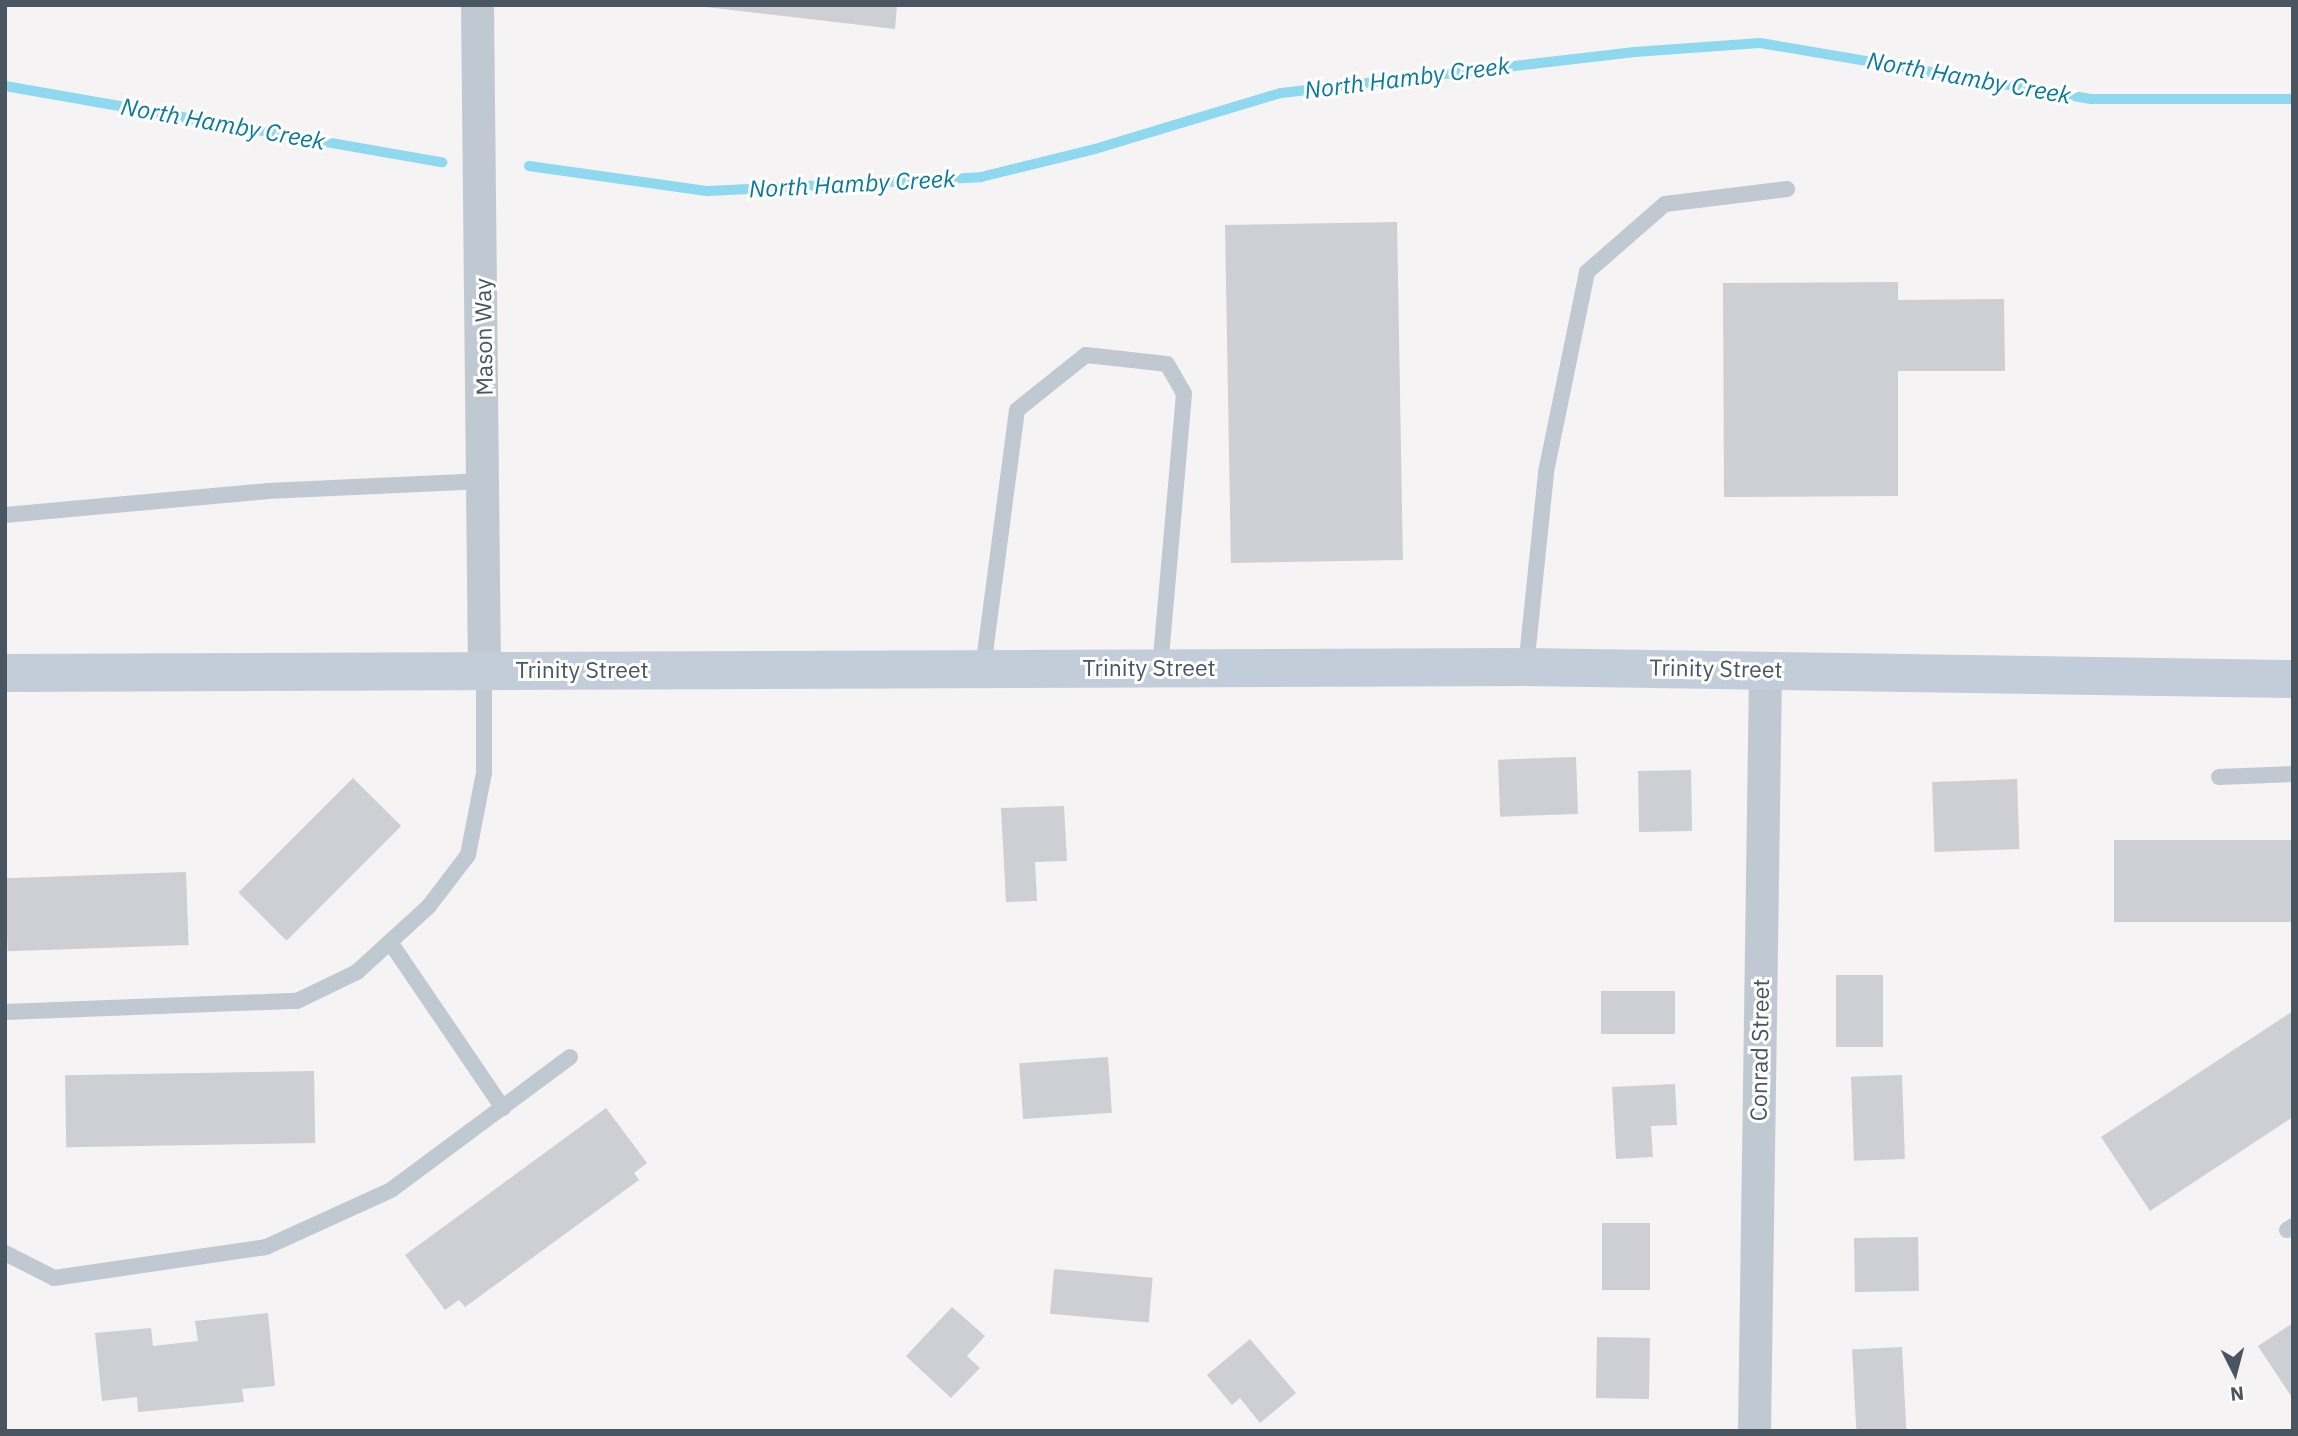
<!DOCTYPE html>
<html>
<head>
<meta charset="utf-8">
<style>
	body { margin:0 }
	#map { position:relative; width:2298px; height:1436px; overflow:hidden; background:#f5f3f3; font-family:"IBM Plex Sans",sans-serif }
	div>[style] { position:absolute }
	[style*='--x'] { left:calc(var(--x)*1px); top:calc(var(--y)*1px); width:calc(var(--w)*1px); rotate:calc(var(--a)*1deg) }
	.stream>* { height:10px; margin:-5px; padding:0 5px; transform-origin:5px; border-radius:5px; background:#8ed9f0 }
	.building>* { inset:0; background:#cdcfd5; transform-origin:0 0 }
	.lane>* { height:16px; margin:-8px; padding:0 8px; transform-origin:8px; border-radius:8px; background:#c0c9d2 }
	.street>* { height:33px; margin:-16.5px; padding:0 16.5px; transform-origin:16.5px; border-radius:16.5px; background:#c0c9d2 }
	.secondary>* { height:38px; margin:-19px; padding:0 19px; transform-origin:19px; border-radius:19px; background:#c3cdd9 }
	span { translate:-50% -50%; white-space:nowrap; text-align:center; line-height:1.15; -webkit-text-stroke:6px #fff; paint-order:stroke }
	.street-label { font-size:23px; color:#495561 }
	.water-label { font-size:24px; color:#087a9d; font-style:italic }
	.frame { position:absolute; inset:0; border:7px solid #495561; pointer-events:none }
	.north { position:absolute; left:2200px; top:1338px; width:70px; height:70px; -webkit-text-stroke:5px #fff; paint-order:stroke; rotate:174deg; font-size:19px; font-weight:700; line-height:28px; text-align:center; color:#495561 }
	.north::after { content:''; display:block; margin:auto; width:24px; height:32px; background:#495561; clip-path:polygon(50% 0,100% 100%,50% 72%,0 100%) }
</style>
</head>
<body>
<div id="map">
	<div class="stream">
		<div style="--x:5;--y:86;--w:444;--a:9.9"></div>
		<div style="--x:529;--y:166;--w:181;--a:8"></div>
		<div style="--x:708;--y:191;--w:273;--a:-2.9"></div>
		<div style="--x:981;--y:177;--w:117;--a:-13.8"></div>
		<div style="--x:1095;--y:149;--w:194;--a:-16.8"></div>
		<div style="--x:1281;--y:93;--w:356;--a:-6.6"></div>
		<div style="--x:1635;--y:52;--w:125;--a:-4.1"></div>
		<div style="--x:1760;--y:43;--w:337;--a:9.6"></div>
		<div style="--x:2092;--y:99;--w:201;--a:0"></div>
	</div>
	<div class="building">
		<div style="clip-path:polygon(688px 5px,897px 5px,895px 29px)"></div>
		<div style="left:1397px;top:222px;width:338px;height:172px;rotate:89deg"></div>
		<div style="clip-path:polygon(1898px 282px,1898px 300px,2004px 299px,2005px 371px,1898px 371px,1898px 496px,1724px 497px,1723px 283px)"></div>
		<div style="left:1576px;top:757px;width:57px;height:78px;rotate:88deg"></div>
		<div style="left:1691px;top:770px;width:61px;height:53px;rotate:89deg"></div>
		<div style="left:353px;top:778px;width:68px;height:162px;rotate:45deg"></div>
		<div style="left:2017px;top:779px;width:70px;height:85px;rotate:88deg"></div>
		<div style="clip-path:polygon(1064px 806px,1067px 861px,1035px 862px,1037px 901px,1006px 902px,1001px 808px)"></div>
		<div style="left:2293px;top:840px;width:82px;height:179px;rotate:90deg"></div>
		<div style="left:186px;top:872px;width:73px;height:181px;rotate:88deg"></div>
		<div style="left:1836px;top:975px;width:47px;height:72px"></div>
		<div style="left:1675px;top:991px;width:43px;height:74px;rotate:90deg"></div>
		<div style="clip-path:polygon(2293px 1011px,2293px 1117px,2150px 1211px,2101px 1137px)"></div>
		<div style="left:1108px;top:1057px;width:56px;height:89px;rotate:86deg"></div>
		<div style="left:314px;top:1071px;width:72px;height:249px;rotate:89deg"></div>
		<div style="left:1902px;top:1075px;width:84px;height:51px;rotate:88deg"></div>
		<div style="clip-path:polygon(1675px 1084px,1677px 1125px,1651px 1126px,1653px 1157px,1616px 1159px,1612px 1087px)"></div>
		<div style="clip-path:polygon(606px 1108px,647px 1163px,634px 1173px,639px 1180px,465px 1307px,459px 1300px,445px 1310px,405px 1255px)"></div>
		<div style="left:1602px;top:1223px;width:48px;height:67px"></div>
		<div style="left:1918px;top:1237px;width:54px;height:64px;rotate:89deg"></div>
		<div style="left:1054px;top:1269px;width:99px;height:45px;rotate:5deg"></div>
		<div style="clip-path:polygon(952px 1307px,985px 1336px,967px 1356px,980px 1368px,951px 1398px,906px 1356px)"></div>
		<div style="clip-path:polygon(268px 1313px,275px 1386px,242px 1389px,244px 1402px,138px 1412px,137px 1397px,102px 1401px,95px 1333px,151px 1328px,153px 1346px,198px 1341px,195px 1321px)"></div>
		<div style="clip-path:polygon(2293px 1323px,2293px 1399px,2258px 1346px)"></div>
		<div style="left:1597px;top:1337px;width:53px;height:61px;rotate:1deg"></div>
		<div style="clip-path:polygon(1250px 1339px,1296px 1393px,1260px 1423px,1240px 1398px,1232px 1405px,1207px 1375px)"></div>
		<div style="left:1902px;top:1347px;width:84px;height:50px;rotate:87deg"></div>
	</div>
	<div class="lane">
		<div style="--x:5;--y:515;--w:263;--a:-5.2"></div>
		<div style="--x:267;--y:491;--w:218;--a:-2.6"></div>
		<div style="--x:1526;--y:667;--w:196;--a:-84.1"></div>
		<div style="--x:1546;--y:472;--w:204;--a:-78.4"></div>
		<div style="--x:1587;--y:272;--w:103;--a:-41.1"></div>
		<div style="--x:1665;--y:204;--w:123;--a:-7"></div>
		<div style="--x:983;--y:668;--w:260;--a:-82.5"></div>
		<div style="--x:1017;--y:410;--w:88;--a:-38.6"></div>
		<div style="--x:1086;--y:355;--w:81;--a:6.3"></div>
		<div style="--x:1167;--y:364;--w:34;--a:60"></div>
		<div style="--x:1184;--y:394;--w:274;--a:95"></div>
		<div style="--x:2219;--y:777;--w:74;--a:-2.3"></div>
		<div style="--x:390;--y:942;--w:201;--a:55.8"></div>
		<div style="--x:5;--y:1012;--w:292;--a:-2.2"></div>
		<div style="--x:297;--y:1001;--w:67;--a:-25.8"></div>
		<div style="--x:357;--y:972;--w:98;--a:-42.5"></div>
		<div style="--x:429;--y:906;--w:64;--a:-52.6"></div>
		<div style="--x:468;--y:855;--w:84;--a:-79"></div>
		<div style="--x:484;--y:773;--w:103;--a:-90"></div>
		<div style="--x:2287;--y:1230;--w:7;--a:-34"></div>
		<div style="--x:5;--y:1253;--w:55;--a:27"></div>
		<div style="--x:54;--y:1278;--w:214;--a:-8.3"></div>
		<div style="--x:266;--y:1247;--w:137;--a:-24.5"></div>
		<div style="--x:391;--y:1190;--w:223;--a:-36.6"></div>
	</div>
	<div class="street">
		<div style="--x:477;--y:5;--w:664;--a:89.4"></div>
		<div style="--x:1754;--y:1431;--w:763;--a:-89.17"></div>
	</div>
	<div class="secondary">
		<div style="--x:5;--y:673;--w:1521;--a:-0.23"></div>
		<div style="--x:1526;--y:667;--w:767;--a:0.9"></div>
	</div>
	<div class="street-label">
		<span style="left:483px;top:337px;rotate:-91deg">Mason Way</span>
		<span style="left:1149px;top:667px">Trinity Street</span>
		<span style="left:1716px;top:668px;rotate:1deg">Trinity Street</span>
		<span style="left:582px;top:669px">Trinity Street</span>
		<span style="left:1759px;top:1050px;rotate:-89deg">Conrad Street</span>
	</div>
	<div class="water-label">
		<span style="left:1407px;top:78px;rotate:-7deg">North Hamby Creek</span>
		<span style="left:1969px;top:78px;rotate:10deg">North Hamby Creek</span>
		<span style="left:223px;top:124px;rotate:10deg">North Hamby Creek</span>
		<span style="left:852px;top:184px;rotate:-3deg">North Hamby Creek</span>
	</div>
	<div class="frame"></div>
	<div class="north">N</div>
</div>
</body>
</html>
